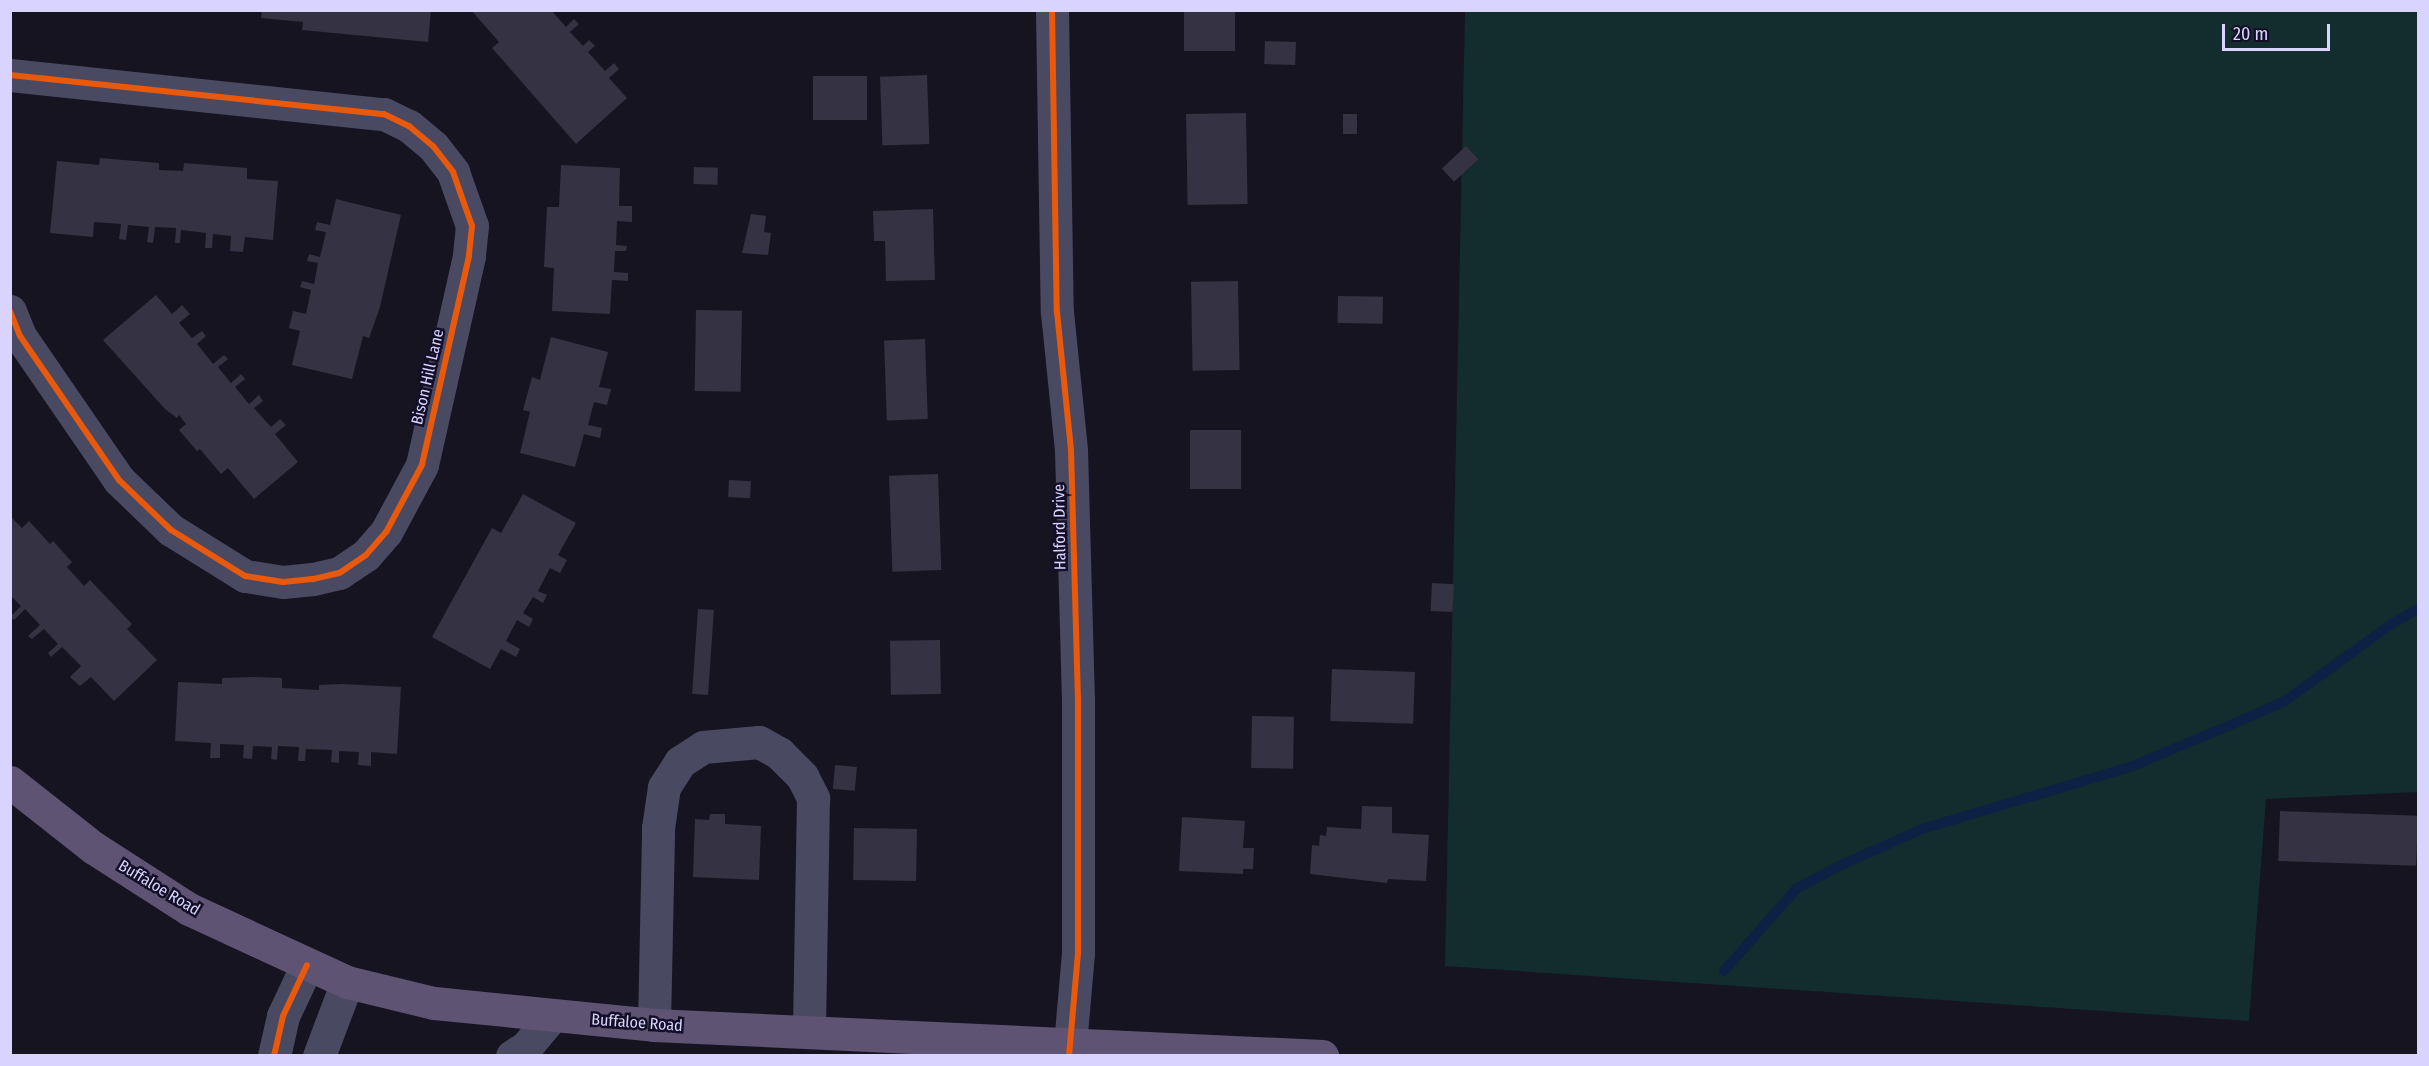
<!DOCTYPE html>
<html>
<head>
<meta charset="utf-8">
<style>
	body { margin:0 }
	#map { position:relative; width:2429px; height:1066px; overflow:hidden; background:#161421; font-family:"Fira Sans Condensed",sans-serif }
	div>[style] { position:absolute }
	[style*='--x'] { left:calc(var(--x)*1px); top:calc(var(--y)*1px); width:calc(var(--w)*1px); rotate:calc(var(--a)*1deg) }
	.green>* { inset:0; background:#132c2d }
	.stream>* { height:10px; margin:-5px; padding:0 5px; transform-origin:5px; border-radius:5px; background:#0d2144 }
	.building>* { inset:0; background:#343243; transform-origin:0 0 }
	.minor>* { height:33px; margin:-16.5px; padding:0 16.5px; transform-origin:16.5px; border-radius:16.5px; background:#4a4962 }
	.major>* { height:33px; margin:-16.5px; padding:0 16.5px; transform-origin:16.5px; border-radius:16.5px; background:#5e5373 }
	.cycleway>* { height:6px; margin:-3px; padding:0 3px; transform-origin:3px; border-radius:3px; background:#e8590c }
	span { translate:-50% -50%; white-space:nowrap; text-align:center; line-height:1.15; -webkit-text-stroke:5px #130f26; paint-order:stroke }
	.street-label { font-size:16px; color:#d9d4ff }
	.frame { position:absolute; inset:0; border:12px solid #d9d4ff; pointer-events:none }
	.scale { position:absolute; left:2222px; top:24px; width:108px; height:27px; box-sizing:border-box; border:3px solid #d9d4ff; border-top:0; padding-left:8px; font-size:18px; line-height:21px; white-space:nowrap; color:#d9d4ff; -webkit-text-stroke:4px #130f26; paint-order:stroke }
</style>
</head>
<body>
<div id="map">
	<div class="green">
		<div style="clip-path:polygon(1465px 11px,2418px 11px,2418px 792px,2266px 799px,2249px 1021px,1445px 966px)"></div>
	</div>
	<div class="stream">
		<div style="--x:1724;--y:971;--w:109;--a:-48.7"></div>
		<div style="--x:1796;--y:889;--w:49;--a:-28.1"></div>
		<div style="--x:1839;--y:866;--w:91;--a:-24"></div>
		<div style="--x:1922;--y:829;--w:217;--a:-16.6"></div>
		<div style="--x:2130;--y:767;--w:114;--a:-22.7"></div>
		<div style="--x:2235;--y:723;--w:55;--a:-23.7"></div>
		<div style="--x:2285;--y:701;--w:130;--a:-35.9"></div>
		<div style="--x:2390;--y:625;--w:32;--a:-30"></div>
	</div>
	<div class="building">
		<div style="clip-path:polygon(262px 10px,431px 10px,428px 42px,302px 30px,303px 22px,261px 18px)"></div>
		<div style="clip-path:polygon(471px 10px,551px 10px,566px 27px,574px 19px,579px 24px,570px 32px,583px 46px,589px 40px,595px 46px,588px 52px,605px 71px,614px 63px,619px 69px,609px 78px,627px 98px,576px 144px,492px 48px,499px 42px)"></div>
		<div style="left:1184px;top:10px;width:51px;height:41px"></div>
		<div style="left:1265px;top:41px;width:31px;height:23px;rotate:2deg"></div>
		<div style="left:927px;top:75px;width:69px;height:47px;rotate:88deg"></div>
		<div style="left:813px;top:76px;width:54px;height:44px"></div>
		<div style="left:1246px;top:113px;width:91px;height:60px;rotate:89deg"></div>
		<div style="left:1343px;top:114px;width:14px;height:20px"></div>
		<div style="left:1466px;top:146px;width:18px;height:33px;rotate:47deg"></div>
		<div style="clip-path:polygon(100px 158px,159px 163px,159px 170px,183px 171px,184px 163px,247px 168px,247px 179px,278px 181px,273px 240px,245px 237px,243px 252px,230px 251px,231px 236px,213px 234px,212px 248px,205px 248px,206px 233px,181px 230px,180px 243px,175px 243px,176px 228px,155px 227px,153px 243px,147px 242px,149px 227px,128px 225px,126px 240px,119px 239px,121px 224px,94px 222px,93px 237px,50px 233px,57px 161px,99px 165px)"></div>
		<div style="clip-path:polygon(561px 165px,620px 168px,619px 206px,632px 206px,632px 222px,617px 221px,616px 245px,627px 246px,626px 251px,615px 251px,614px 272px,628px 273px,628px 281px,612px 280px,610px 314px,552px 311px,554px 268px,544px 267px,547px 207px,559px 207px)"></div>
		<div style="left:694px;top:167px;width:24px;height:17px;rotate:2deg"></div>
		<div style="clip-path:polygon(336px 199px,401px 215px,380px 307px,369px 338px,363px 336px,352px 379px,292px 365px,300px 331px,289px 328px,293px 311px,306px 314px,311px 290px,300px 287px,302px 281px,314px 284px,318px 263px,307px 261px,309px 254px,320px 257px,326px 232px,315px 230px,317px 222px,330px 225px)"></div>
		<div style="clip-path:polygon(933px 209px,935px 280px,886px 281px,885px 241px,874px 241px,873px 211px)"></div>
		<div style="clip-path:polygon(751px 214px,766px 216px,764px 232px,771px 233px,768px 255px,742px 253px)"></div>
		<div style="left:1238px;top:281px;width:89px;height:47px;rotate:89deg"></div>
		<div style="clip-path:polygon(156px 295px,172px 314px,182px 305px,190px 314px,179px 323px,192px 338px,202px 331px,206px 336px,197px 344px,213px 364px,224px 355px,228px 359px,218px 367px,231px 383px,241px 374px,245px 379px,235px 387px,249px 404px,259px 395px,263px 401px,254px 408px,271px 427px,280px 419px,286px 425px,275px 434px,298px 462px,254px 499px,228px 468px,221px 474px,200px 449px,197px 451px,179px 430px,186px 424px,179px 415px,177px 418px,165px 409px,103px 340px)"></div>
		<div style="left:1338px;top:296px;width:45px;height:27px;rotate:1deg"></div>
		<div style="left:696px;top:310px;width:46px;height:81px;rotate:1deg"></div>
		<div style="clip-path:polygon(551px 337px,608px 352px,599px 387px,611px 389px,607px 405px,594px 402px,588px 425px,602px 428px,600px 438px,584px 434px,575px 467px,520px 453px,530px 412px,523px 410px,532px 377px,540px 380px)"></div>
		<div style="left:925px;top:339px;width:80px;height:41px;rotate:88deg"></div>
		<div style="left:1241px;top:430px;width:59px;height:51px;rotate:90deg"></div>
		<div style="left:938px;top:474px;width:96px;height:49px;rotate:88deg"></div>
		<div style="left:729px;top:480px;width:22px;height:17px;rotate:3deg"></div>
		<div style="clip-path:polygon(523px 494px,576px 523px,558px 555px,567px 560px,560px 573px,550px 568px,538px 591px,547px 595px,543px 603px,533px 597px,523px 613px,533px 619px,529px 627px,517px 620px,506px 641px,520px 649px,516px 657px,501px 649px,490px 669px,432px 637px,492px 528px,501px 533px)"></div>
		<div style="clip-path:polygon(10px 516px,22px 528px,29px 521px,50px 544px,53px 541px,72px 562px,67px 567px,84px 586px,90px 580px,132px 624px,127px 629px,157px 660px,114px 701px,91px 677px,80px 686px,70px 677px,81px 666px,62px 647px,51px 657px,48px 653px,58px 644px,44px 629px,32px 639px,28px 636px,40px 625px,25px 609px,14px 620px,10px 617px,21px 606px,10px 595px)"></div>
		<div style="left:1432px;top:583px;width:22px;height:28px;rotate:3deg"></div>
		<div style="left:698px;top:609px;width:16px;height:85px;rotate:4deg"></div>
		<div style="left:940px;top:640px;width:54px;height:50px;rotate:89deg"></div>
		<div style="left:1332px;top:669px;width:83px;height:52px;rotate:2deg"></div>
		<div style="clip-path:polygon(254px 677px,282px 678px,282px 688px,319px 690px,319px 685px,342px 684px,401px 687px,397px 754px,371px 752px,371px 766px,358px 765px,359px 752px,339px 751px,339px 763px,331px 762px,332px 750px,306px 749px,305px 761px,298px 761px,299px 747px,278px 746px,277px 760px,271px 759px,272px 747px,253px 746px,252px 759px,243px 758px,244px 745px,220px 744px,220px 758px,210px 758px,211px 743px,175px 741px,178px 682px,222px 684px,222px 678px)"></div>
		<div style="left:1252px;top:716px;width:42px;height:52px;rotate:1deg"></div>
		<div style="left:835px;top:765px;width:22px;height:24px;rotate:5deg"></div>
		<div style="clip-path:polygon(1362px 806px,1392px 807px,1392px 833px,1429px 835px,1426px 881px,1388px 879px,1387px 883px,1310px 874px,1312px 845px,1319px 846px,1320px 835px,1326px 836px,1327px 827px,1361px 829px)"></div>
		<div style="left:2280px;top:811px;width:138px;height:50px;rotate:2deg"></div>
		<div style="clip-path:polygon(710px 814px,725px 814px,725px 824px,761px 826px,759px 880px,693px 877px,695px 819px,709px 820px)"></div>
		<div style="clip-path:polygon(1182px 817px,1245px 821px,1243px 848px,1254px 848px,1253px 869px,1243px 869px,1243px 874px,1179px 871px)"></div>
		<div style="left:854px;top:828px;width:63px;height:52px;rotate:1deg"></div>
	</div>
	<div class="minor">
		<div style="--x:1052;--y:10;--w:302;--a:89.1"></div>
		<div style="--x:1057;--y:312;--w:139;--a:84.2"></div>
		<div style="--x:1071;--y:450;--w:249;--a:88.4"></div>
		<div style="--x:1078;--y:699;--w:254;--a:90"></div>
		<div style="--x:1078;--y:953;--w:103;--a:95"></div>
		<div style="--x:10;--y:75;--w:376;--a:6"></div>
		<div style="--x:384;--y:114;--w:28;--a:26"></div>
		<div style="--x:409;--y:126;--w:31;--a:40"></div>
		<div style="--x:433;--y:146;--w:33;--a:52"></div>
		<div style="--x:453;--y:172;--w:57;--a:70.6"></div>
		<div style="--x:472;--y:226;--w:30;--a:96"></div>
		<div style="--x:469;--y:256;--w:214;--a:102.7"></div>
		<div style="--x:422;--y:465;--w:76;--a:118.2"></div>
		<div style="--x:386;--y:532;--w:30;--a:131"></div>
		<div style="--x:366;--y:555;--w:32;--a:146"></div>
		<div style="--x:339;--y:573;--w:28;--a:167"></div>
		<div style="--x:312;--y:579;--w:29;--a:174"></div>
		<div style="--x:283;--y:582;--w:38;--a:-171"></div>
		<div style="--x:245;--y:576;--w:87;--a:-148.1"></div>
		<div style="--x:171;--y:530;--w:72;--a:-136.1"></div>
		<div style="--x:119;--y:480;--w:175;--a:-124.5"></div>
		<div style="--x:20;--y:336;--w:27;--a:-112"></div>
		<div style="--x:654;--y:1025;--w:197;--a:-88.8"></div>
		<div style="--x:658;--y:828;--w:41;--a:-81.7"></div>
		<div style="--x:664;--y:787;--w:30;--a:-57"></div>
		<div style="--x:680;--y:762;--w:27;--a:-33"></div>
		<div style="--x:703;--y:747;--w:56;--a:-5.1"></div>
		<div style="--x:759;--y:742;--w:23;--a:29"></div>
		<div style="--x:779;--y:753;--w:33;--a:45"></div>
		<div style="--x:802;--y:776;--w:25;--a:63"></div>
		<div style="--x:813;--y:798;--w:234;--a:91"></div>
		<div style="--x:274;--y:1056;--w:41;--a:-77.3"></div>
		<div style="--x:283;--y:1016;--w:56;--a:-64.8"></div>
		<div style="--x:319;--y:1056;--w:79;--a:-69.3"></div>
		<div style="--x:512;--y:1056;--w:17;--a:-33"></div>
		<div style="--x:526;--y:1047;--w:39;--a:-50"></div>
	</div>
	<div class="major">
		<div style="--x:10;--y:782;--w:107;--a:38.2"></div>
		<div style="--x:94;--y:848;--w:113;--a:32.7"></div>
		<div style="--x:189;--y:909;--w:174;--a:24.8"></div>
		<div style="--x:347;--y:982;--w:89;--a:13.6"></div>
		<div style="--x:434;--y:1003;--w:221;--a:5.7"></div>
		<div style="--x:654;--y:1025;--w:669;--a:2.66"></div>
	</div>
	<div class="cycleway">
		<div style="--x:1052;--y:10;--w:302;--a:89.1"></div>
		<div style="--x:1057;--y:312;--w:139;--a:84.2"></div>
		<div style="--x:1071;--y:450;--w:249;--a:88.4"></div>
		<div style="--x:1078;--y:699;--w:254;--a:90"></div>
		<div style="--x:1078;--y:953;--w:103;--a:95"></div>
		<div style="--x:10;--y:75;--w:376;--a:6"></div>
		<div style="--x:384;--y:114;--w:28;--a:26"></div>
		<div style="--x:409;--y:126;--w:31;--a:40"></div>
		<div style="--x:433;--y:146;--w:33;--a:52"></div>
		<div style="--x:453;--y:172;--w:57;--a:70.6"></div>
		<div style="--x:472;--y:226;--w:30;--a:96"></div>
		<div style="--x:469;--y:256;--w:214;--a:102.7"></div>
		<div style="--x:422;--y:465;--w:76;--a:118.2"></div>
		<div style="--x:386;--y:532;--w:30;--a:131"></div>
		<div style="--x:366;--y:555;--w:32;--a:146"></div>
		<div style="--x:339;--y:573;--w:28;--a:167"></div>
		<div style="--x:312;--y:579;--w:29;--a:174"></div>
		<div style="--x:283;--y:582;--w:38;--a:-171"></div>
		<div style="--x:245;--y:576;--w:87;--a:-148.1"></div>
		<div style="--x:171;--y:530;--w:72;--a:-136.1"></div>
		<div style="--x:119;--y:480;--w:175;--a:-124.5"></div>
		<div style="--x:20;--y:336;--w:27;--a:-112"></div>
		<div style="--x:274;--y:1056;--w:41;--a:-77.3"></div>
		<div style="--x:283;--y:1016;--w:56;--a:-64.8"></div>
	</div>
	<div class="street-label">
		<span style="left:428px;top:377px;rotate:-77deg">Bison Hill Lane</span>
		<span style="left:1060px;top:527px;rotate:-91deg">Halford Drive</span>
		<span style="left:159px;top:888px;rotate:31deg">Buffaloe Road</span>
		<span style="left:637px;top:1023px;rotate:4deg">Buffaloe Road</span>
	</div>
	<div class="frame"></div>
	<div class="scale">20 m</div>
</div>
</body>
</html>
